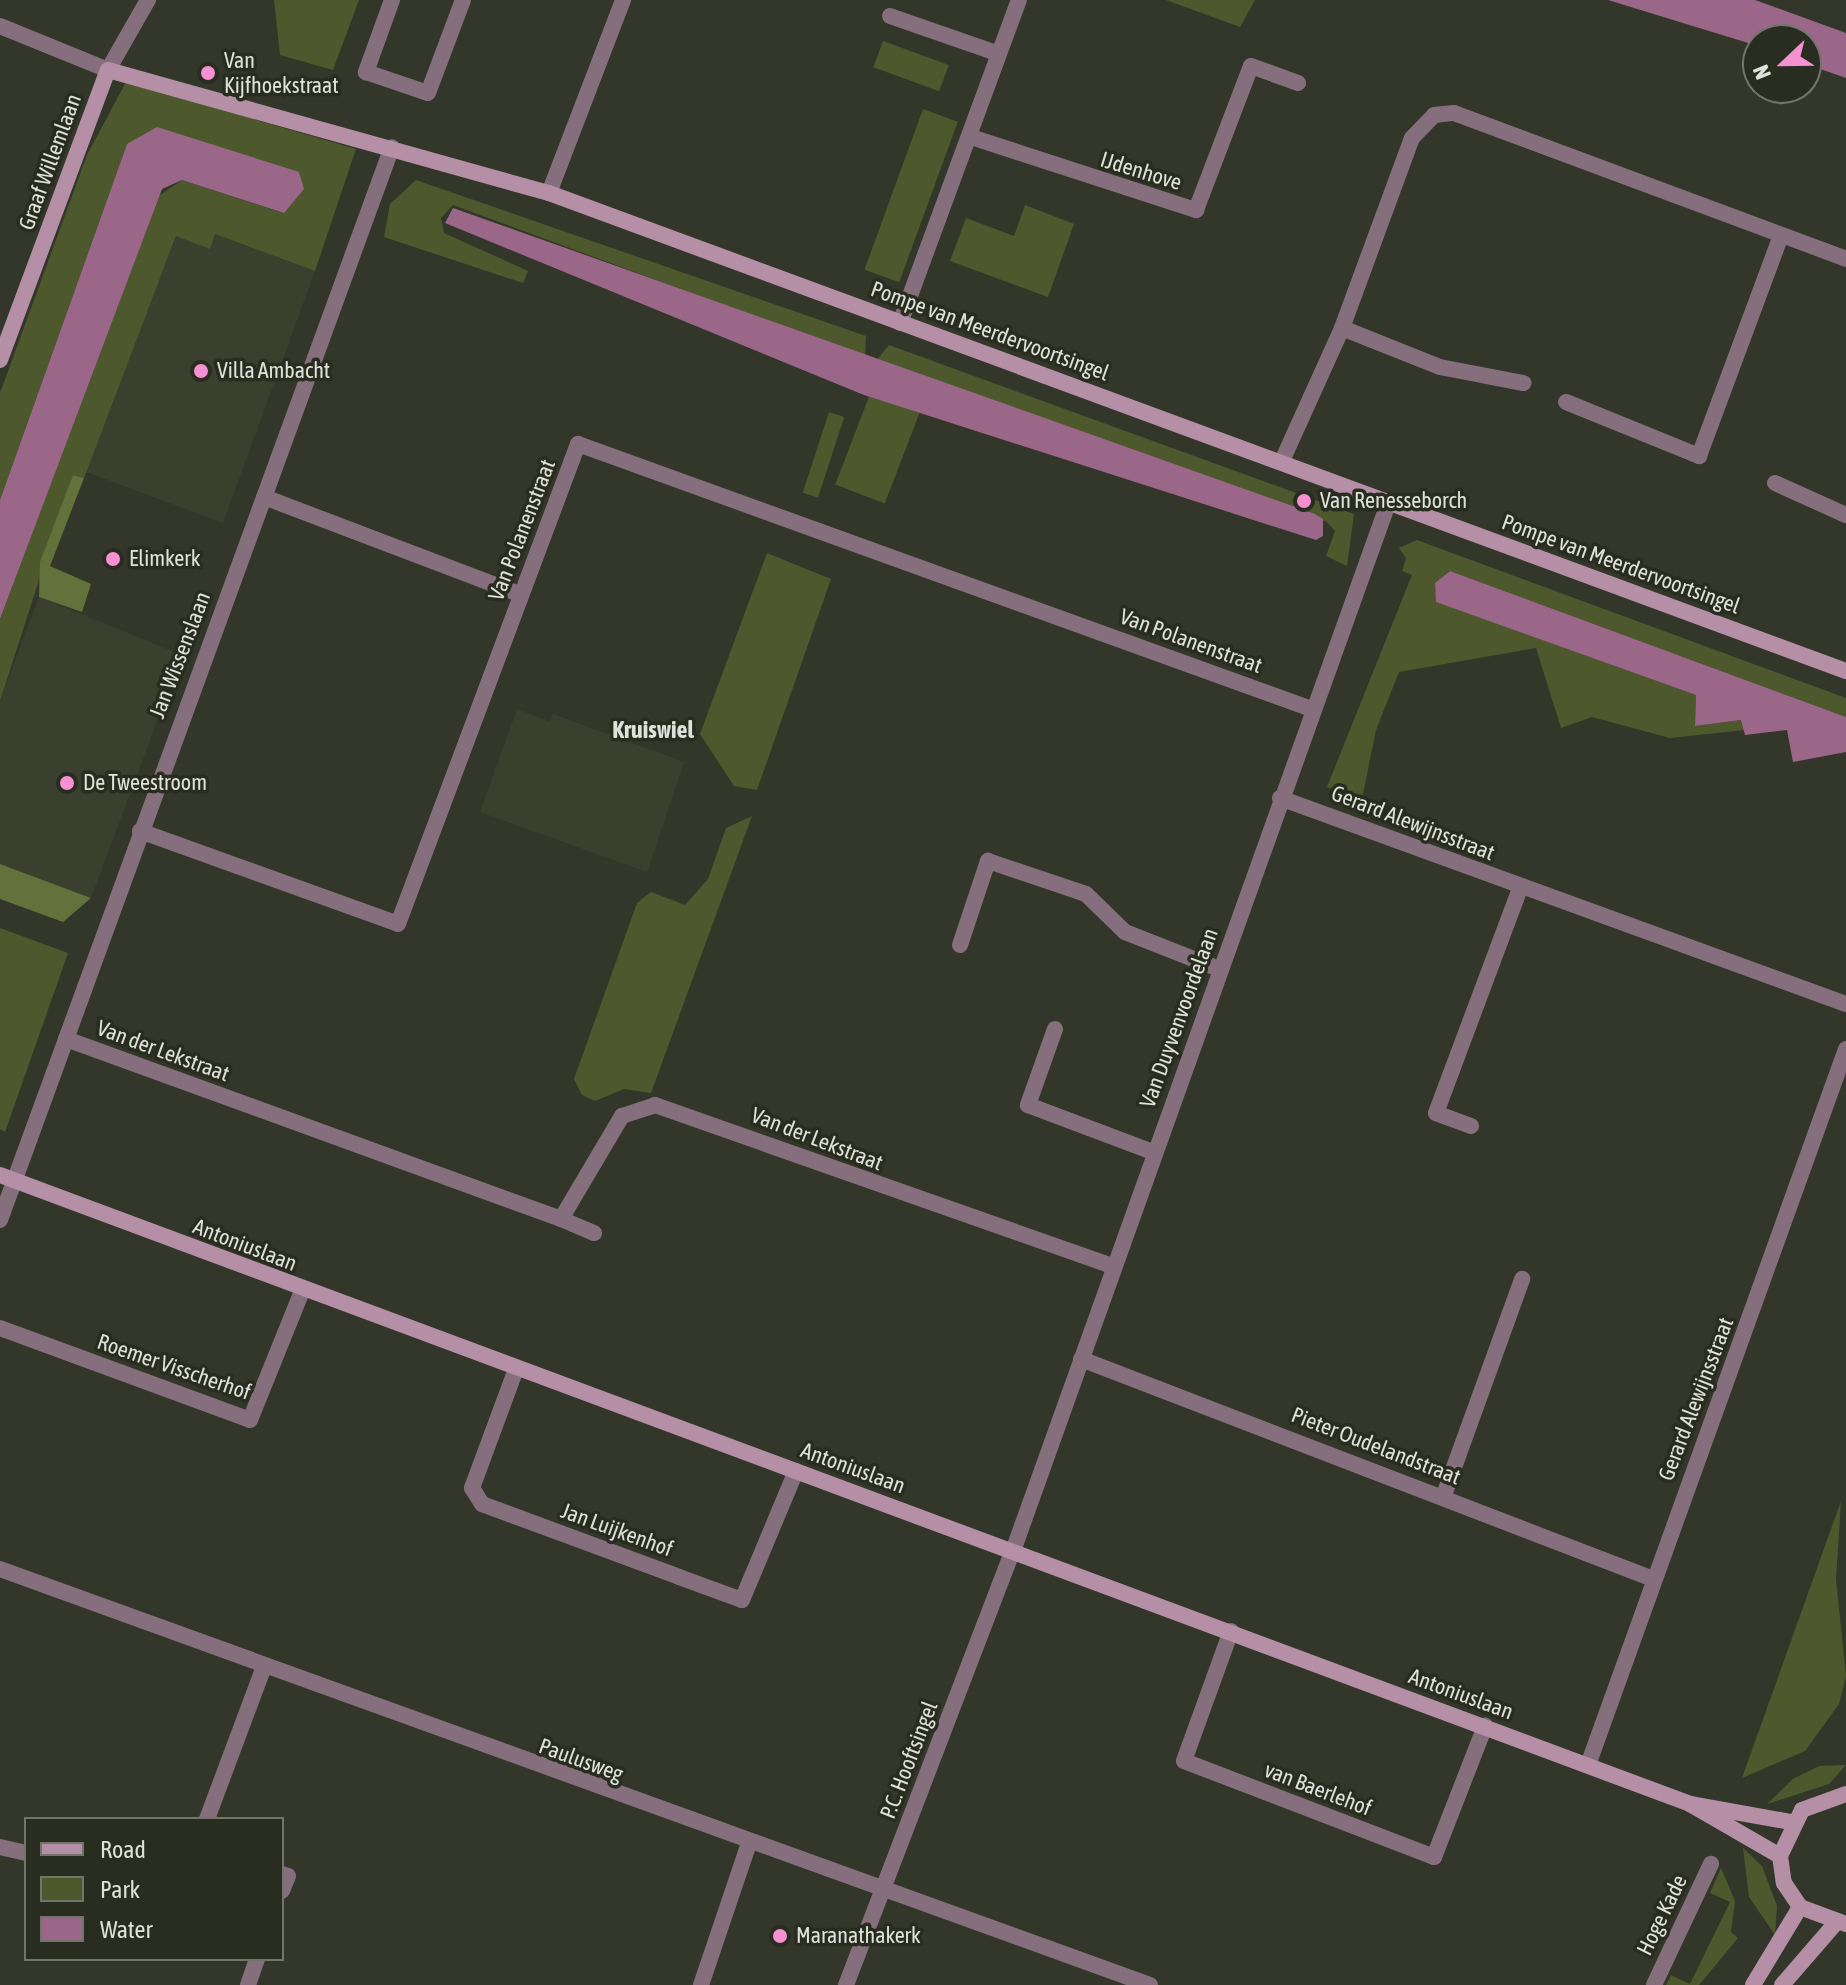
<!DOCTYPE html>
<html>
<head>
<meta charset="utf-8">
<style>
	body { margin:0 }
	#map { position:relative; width:1846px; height:1985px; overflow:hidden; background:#33372a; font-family:"Asap Condensed",sans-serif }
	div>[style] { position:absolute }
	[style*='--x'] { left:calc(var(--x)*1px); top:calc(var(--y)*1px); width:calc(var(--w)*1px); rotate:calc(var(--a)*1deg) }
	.built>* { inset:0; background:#3a402d }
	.green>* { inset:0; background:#4d582d; transform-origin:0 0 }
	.forest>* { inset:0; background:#63713a }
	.water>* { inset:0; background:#9b6789 }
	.street>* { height:16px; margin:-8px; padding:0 8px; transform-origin:8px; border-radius:8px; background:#866f7d }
	.secondary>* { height:16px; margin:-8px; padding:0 8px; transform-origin:8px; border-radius:8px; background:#b48fa6 }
	.dots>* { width:22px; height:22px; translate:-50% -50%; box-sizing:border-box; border:4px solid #292d20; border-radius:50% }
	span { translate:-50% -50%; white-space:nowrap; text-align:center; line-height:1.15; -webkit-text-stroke:7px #292d20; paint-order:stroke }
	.poi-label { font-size:22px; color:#dfe2d9 }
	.left { translate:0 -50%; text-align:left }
	.street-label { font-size:22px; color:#dfe2d9 }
	.neighbourhood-label { font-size:24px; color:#dfe2d9; font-weight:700 }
	.legend { position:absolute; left:24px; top:1817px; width:260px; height:144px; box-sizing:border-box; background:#292d20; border:2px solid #72756a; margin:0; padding:10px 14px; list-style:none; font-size:24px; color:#dfe2d9 }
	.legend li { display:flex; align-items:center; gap:16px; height:40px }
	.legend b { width:40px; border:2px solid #72756a }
	.north { position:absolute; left:1742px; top:24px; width:80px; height:80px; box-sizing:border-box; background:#292d20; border:2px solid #72756a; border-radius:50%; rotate:248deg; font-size:22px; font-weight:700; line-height:32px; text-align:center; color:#dfe2d9 }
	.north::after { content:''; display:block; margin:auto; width:28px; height:36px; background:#f591d3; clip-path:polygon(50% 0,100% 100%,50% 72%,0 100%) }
</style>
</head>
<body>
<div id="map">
	<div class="built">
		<div style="clip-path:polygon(215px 234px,315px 271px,223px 523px,84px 471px,177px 235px,210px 248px)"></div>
		<div style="clip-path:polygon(39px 597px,182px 655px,91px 898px,0 864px,0 701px)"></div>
		<div style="clip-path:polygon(517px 709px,550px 722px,553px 714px,684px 762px,647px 872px,480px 812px)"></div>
	</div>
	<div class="green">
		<div style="clip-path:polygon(274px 0,359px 0,333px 70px,280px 55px)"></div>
		<div style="clip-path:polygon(1166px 0,1255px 0,1240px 27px)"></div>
		<div style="left:883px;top:41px;width:70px;height:28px;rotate:20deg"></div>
		<div style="clip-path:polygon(126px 82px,356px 149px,315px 271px,215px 234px,210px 249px,176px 236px,84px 478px,73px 475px,0 701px,0 619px,157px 197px,182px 180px,283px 213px,127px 144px,0 500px,0 393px,87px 155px)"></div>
		<div style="left:923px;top:109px;width:37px;height:171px;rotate:20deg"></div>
		<div style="clip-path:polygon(416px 180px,866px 336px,865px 357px,453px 205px,441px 218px,444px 233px,528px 271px,523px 283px,384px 237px,390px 204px)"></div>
		<div style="clip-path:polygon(1025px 205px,1074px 224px,1048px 297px,950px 261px,966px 218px,1014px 236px)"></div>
		<div style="clip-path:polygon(889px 345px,1354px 514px,1347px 566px,1326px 556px,1335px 531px,1327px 522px,876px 361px)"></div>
		<div style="left:870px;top:394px;width:53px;height:97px;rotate:21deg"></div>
		<div style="left:829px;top:412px;width:16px;height:85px;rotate:18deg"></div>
		<div style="clip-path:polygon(1417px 540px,1846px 698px,1846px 717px,1450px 571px,1435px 583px,1437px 602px,1696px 695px,1695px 726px,1742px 720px,1744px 730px,1670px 738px,1592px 717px,1561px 728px,1536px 648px,1399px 672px,1376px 730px,1362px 799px,1327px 787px,1412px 575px,1402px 571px,1406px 558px,1399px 548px)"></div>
		<div style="clip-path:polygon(767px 553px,831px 579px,757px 790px,734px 786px,700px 734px)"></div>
		<div style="clip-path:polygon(752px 816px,651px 1093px,624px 1089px,595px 1101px,582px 1095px,574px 1079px,637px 903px,651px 892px,685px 905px,708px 879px,726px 828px)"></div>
		<div style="clip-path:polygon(0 928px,68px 953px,5px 1132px,0 1129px)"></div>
		<div style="clip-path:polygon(1841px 1501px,1836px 1579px,1846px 1676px,1839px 1704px,1805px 1751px,1742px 1778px)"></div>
		<div style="clip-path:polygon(1846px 1765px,1829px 1784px,1767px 1804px,1793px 1779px,1819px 1766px)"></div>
		<div style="clip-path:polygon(1743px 1848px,1762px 1866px,1777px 1906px,1775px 1935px,1749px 1897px)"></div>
		<div style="clip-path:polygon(1721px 1868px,1735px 1901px,1731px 1932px,1738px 1938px,1699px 1985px,1666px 1985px,1671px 1975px,1690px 1984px,1730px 1902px,1710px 1893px)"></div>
	</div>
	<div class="forest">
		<div style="clip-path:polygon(73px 475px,84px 478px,50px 566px,91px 584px,82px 612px,39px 597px,40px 562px)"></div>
		<div style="clip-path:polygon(0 864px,91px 898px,63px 922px,0 899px)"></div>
	</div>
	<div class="water">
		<div style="clip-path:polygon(1608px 0,1755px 0,1846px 33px,1846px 78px,1806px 64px,1806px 40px,1758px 40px,1758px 46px)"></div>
		<div style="clip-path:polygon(157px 127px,299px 172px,304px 189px,284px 213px,182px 180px,162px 189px,0 619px,0 500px,127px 144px)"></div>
		<div style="clip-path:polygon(453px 208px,1315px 514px,1323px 519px,1323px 536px,1316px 540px,864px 395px,445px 223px)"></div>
		<div style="clip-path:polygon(1450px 571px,1846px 717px,1846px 752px,1793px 762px,1787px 730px,1745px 735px,1741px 720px,1695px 726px,1696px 695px,1436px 602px,1435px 583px)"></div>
	</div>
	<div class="street">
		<div style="--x:392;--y:0;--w:77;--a:109.9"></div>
		<div style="--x:366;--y:72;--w:65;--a:18.7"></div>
		<div style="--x:428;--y:93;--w:99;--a:-69.4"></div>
		<div style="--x:890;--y:16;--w:115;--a:19.2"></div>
		<div style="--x:0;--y:26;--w:117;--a:22.2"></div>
		<div style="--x:108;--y:70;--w:81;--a:-60.3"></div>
		<div style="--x:971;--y:137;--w:237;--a:18"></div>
		<div style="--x:1196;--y:210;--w:154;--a:-69.1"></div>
		<div style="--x:1251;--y:66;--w:50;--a:19.9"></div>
		<div style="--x:549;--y:193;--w:207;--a:-69"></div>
		<div style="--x:900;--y:323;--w:344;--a:-69.8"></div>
		<div style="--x:1342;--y:328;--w:105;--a:21.7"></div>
		<div style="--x:1440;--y:367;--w:85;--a:10.9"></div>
		<div style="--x:1566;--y:402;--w:144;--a:22.1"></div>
		<div style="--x:1699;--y:456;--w:235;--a:-69.6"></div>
		<div style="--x:1282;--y:461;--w:146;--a:-65.7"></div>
		<div style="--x:1342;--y:328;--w:202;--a:-69.8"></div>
		<div style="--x:1412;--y:138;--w:32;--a:-46"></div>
		<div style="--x:1434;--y:115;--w:20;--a:-6"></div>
		<div style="--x:1454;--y:113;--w:418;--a:20.4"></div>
		<div style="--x:1775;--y:483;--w:78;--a:24.3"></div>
		<div style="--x:264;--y:497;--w:274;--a:20.8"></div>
		<div style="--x:1280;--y:798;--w:602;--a:20"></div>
		<div style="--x:140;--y:831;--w:274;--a:19.8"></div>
		<div style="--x:398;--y:924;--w:513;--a:-69.44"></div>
		<div style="--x:578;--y:444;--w:777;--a:19.86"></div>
		<div style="--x:960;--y:945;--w:89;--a:-71.6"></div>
		<div style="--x:988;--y:861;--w:103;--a:18.6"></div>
		<div style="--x:1086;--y:894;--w:54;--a:44.3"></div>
		<div style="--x:1125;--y:932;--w:101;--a:21.5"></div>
		<div style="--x:1055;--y:1029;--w:81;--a:109.6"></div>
		<div style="--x:1028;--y:1105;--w:134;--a:20.6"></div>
		<div style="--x:66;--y:1039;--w:527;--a:19.98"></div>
		<div style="--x:561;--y:1219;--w:120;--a:-59.4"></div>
		<div style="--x:622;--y:1116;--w:35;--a:-18"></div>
		<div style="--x:655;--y:1105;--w:482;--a:19.4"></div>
		<div style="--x:1471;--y:1126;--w:37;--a:-160"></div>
		<div style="--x:1436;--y:1113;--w:240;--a:-69.5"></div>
		<div style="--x:561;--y:1219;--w:36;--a:23"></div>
		<div style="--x:0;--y:1220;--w:1142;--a:-69.93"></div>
		<div style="--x:0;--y:1328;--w:266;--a:20.2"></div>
		<div style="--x:250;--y:1420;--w:139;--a:-68"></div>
		<div style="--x:1081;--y:1359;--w:613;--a:21.04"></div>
		<div style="--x:516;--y:1369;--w:127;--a:110.3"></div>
		<div style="--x:472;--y:1488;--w:19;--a:58"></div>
		<div style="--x:482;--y:1504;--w:210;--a:20.3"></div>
		<div style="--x:679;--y:1577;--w:67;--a:20.1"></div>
		<div style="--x:742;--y:1600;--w:140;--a:-67.3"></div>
		<div style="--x:1444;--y:1495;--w:230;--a:-70.1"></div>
		<div style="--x:0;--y:1569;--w:1223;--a:19.89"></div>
		<div style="--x:1231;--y:1631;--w:138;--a:109.9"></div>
		<div style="--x:1184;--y:1761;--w:268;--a:21"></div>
		<div style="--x:1434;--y:1857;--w:141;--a:-68.7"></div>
		<div style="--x:1588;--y:1765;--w:761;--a:-70.18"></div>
		<div style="--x:207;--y:1819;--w:160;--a:-69.5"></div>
		<div style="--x:0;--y:1847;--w:27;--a:13"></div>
		<div style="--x:282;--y:1874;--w:6;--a:18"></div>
		<div style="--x:288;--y:1876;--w:16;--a:112"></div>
		<div style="--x:248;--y:1985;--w:28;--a:-71"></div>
		<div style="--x:701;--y:1985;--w:150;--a:-71.3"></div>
		<div style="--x:846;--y:1985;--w:465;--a:-69"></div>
		<div style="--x:1013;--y:1551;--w:1115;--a:-70.3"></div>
		<div style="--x:1654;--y:1985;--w:134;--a:-64.8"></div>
	</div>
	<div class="secondary">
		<div style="--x:0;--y:360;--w:309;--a:-69.6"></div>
		<div style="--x:108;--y:70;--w:458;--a:15.6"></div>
		<div style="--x:549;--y:193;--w:1382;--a:20.23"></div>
		<div style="--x:0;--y:1175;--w:1803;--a:20.41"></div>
		<div style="--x:1690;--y:1804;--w:103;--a:10.1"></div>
		<div style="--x:1846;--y:1794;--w:47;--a:160"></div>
		<div style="--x:1802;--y:1810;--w:51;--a:115.6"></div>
		<div style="--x:1780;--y:1856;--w:27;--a:82"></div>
		<div style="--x:1784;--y:1883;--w:29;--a:56"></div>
		<div style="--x:1800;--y:1907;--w:49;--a:20.3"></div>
		<div style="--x:1690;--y:1804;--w:104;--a:30"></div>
		<div style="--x:1753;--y:1985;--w:91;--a:-58.9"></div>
		<div style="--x:1782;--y:1985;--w:81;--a:-49"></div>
	</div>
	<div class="dots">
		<div style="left:208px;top:73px;background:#f591d3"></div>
		<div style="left:201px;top:371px;background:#f591d3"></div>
		<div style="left:1304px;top:501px;background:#f591d3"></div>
		<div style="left:113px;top:559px;background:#f591d3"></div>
		<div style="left:67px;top:783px;background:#f591d3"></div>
		<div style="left:780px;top:1936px;background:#f591d3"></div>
	</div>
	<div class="poi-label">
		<span class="left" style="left:224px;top:73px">Van<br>Kijfhoekstraat</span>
		<span class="left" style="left:217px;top:371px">Villa Ambacht</span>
		<span class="left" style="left:1320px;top:501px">Van Renesseborch</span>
		<span class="left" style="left:129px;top:559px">Elimkerk</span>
		<span class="left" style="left:83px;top:783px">De Tweestroom</span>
		<span class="left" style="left:796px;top:1936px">Maranathakerk</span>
	</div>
	<div class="street-label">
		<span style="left:50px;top:162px;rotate:-70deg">Graaf Willemlaan</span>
		<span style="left:1141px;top:171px;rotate:17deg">IJdenhove</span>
		<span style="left:990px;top:331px;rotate:20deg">Pompe van Meerdervoortsingel</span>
		<span style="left:522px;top:530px;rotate:-69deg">Van Polanenstraat</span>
		<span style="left:1621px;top:564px;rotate:20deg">Pompe van Meerdervoortsingel</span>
		<span style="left:1191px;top:641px;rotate:20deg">Van Polanenstraat</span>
		<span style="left:180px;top:655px;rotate:-69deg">Jan Wissenslaan</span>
		<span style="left:1413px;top:823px;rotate:21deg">Gerard Alewijnsstraat</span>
		<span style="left:1179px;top:1018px;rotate:-70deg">Van Duyvenvoordelaan</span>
		<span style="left:163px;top:1051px;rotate:20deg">Van der Lekstraat</span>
		<span style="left:817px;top:1139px;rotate:21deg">Van der Lekstraat</span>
		<span style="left:245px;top:1245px;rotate:21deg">Antoniuslaan</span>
		<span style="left:174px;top:1367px;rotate:19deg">Roemer Visscherhof</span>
		<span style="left:1696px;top:1399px;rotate:-69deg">Gerard Alewijnsstraat</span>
		<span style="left:1376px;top:1446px;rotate:21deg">Pieter Oudelandstraat</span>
		<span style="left:853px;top:1468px;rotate:20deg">Antoniuslaan</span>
		<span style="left:617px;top:1530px;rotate:20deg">Jan Luijkenhof</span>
		<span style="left:1461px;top:1694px;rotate:20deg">Antoniuslaan</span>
		<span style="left:581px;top:1760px;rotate:20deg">Paulusweg</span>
		<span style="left:909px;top:1760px;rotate:-69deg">P.C. Hooftsingel</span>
		<span style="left:1318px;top:1789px;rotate:21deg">van Baerlehof</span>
		<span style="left:1662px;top:1915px;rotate:-64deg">Hoge Kade</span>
	</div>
	<div class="neighbourhood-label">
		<span style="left:653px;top:730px">Kruiswiel</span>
	</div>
	<ul class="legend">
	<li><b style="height:10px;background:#b48fa6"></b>Road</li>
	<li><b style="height:22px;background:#4d582d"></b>Park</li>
	<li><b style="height:22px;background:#9b6789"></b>Water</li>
	</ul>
	<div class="north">N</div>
</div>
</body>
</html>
